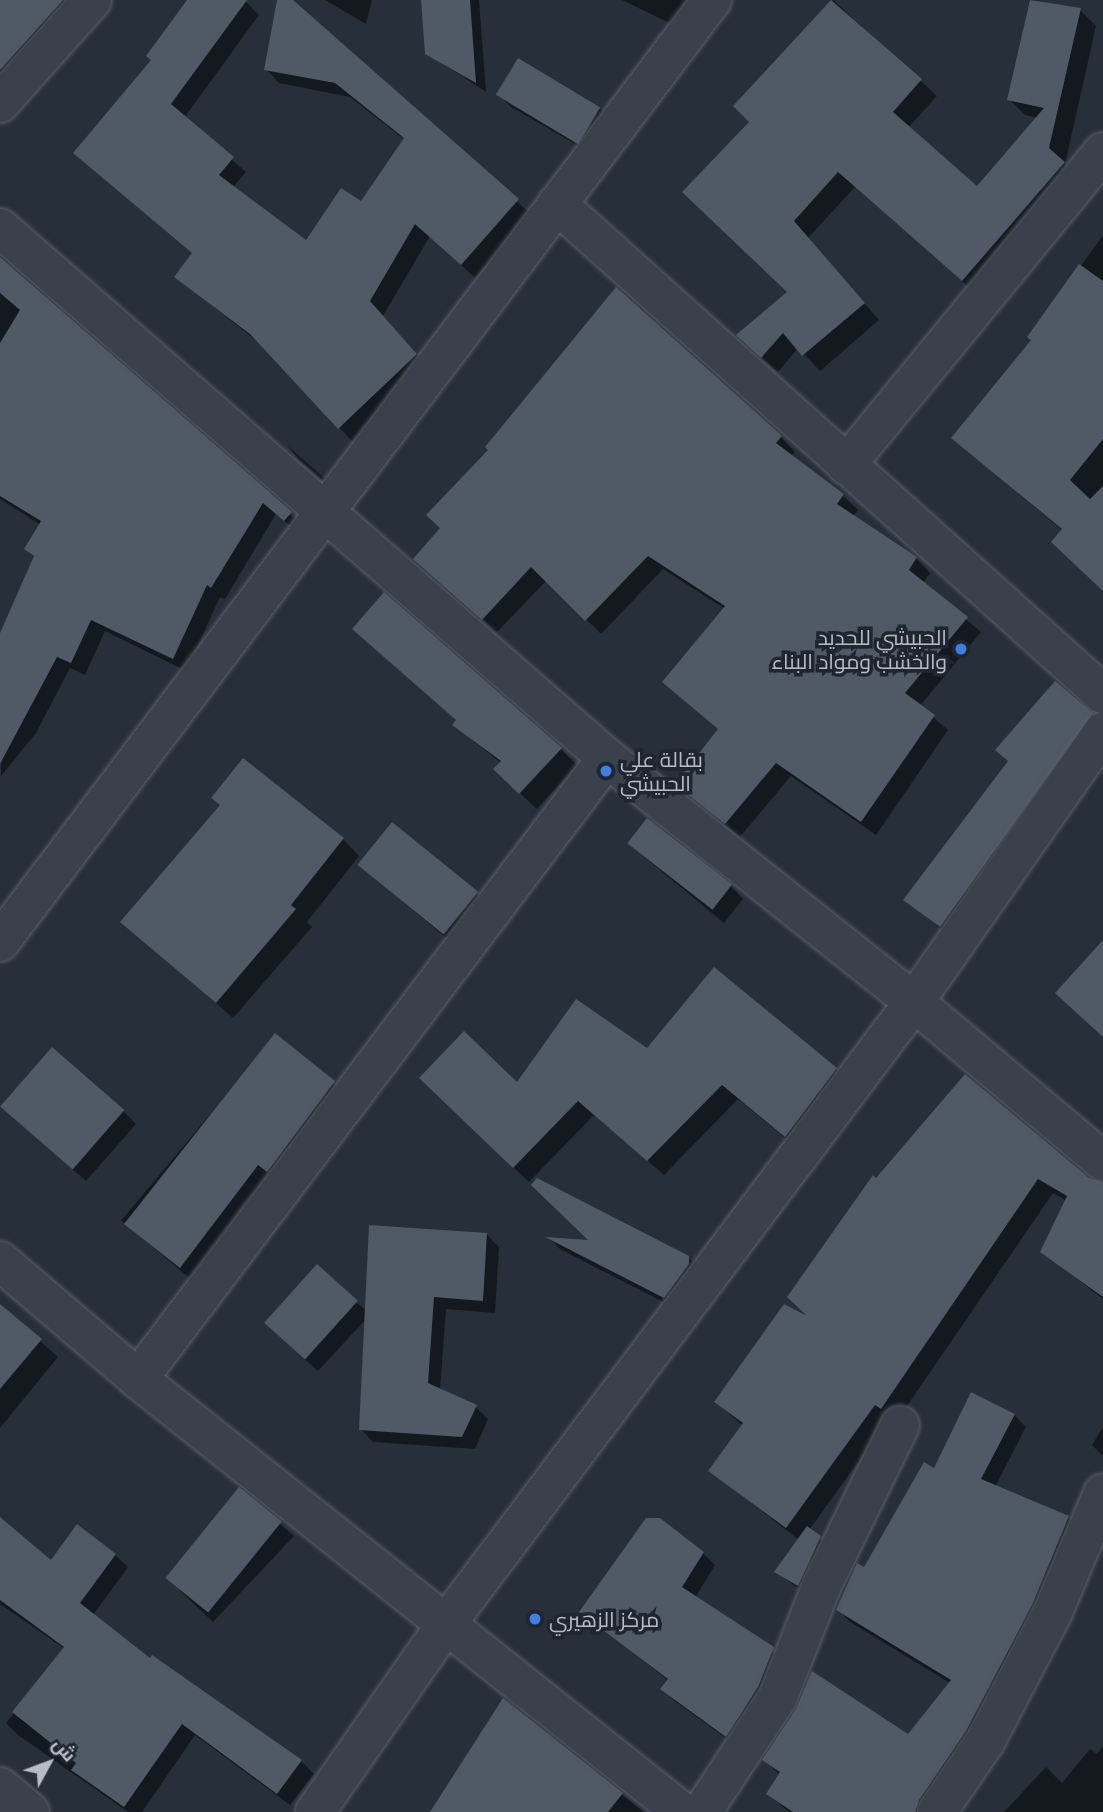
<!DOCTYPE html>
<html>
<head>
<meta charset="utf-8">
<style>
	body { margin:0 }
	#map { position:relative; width:1103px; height:1812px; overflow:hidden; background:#272f3b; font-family:"Golos Text",Cairo,sans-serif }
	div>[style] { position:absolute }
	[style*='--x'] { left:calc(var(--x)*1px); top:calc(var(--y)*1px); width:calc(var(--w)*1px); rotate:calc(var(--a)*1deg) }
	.shadow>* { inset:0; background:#0007; transform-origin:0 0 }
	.building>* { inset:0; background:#505966; transform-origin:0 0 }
	.roads { filter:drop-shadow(0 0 2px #595f6a) drop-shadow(0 0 2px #595f6a) }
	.minor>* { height:38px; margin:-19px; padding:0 19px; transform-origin:19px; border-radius:19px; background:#3b414c }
	.dots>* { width:19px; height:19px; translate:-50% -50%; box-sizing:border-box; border:4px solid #202631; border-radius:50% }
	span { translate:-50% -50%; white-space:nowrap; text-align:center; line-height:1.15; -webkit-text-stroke:7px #202631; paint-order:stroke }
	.poi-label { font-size:21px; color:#b7bcc7 }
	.right { translate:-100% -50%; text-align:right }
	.left { translate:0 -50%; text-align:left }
	.north { position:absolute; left:14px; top:1728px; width:70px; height:70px; -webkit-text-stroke:5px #202631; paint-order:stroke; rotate:49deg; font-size:19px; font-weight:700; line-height:28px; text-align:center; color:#b7bcc7 }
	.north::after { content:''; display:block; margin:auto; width:24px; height:32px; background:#b7bcc7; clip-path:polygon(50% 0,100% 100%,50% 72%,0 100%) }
</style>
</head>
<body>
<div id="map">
	<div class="shadow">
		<div style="clip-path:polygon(0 0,101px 0,0 77px)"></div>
		<div style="clip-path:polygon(189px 0,244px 0,259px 15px,184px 118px,246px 172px,233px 187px,307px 243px,361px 203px,405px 140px,350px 97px,279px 83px,266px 69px,286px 0,531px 214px,475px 278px,430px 236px,383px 316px,430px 368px,352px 441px,262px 345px,176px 277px,193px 254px,75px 153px,153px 60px)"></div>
		<div style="clip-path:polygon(325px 0,372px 0,366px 24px)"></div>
		<div style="clip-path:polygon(456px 0,479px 0,486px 92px,430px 55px)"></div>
		<div style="clip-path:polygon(622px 0,714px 0,688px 32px)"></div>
		<div style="clip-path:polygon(833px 0,937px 96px,908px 128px,977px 188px,1038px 118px,1025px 115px,1009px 99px,1031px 0,1080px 10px,1096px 26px,1065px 164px,1080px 179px,979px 296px,855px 187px,808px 238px,879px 320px,820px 371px,798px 348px,778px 372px,754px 351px,789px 292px,751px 122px,735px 106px)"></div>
		<div style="clip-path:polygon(499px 95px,599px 108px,612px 120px,591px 153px,511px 107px)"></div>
		<div style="clip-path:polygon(1103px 235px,1103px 589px,1063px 531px,953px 438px,1033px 340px,1030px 337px)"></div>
		<div style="clip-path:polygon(0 256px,303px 526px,298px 532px,276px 514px,225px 599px,220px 597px,186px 671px,105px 631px,85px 675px,70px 668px,36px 733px,1px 776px,0 633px,35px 558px,26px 549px,41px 525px,0 499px)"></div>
		<div style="clip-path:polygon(617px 289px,781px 437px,795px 452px,791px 456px,843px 496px,858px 510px,853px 516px,916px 558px,930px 573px,923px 583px,981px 632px,920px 706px,948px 730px,876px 835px,791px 776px,740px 837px,677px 784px,719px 730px,664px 682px,725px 609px,663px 569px,601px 634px,547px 580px,497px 632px,415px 559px,442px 528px,490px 450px)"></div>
		<div style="clip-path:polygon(288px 446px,322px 476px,334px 490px,299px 460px)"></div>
		<div style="clip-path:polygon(1092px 714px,1103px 725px,953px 939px,906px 900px,1009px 762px,997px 750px)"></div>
		<div style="clip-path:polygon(457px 721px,561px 749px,577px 765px,537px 809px,511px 785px,501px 763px,454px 725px)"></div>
		<div style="left:393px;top:824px;width:127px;height:53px;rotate:40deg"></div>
		<div style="clip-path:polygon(343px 839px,359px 856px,307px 922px,312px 927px,233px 1018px,123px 922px)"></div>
		<div style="clip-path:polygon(642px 855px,731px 886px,743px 899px,724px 923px)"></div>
		<div style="left:276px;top:1036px;width:97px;height:241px;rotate:40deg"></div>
		<div style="clip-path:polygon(648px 1051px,836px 1070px,851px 1085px,801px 1151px,738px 1099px,664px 1175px,594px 1115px,529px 1182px,436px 1093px,518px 1085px)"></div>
		<div style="clip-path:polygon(965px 1076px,1088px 1179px,1103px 1183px,1103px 1299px,1042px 1251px,1067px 1201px,1053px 1193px,896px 1422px,890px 1418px,809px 1530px,833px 1550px,811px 1598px,776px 1572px,799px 1540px,710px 1471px,743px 1426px,716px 1402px,813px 1321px,876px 1180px)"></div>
		<div style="clip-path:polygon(123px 1111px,136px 1124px,86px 1181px,15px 1119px)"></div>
		<div style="clip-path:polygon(487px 1235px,499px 1247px,495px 1313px,446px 1309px,440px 1390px,476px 1407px,488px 1419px,475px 1449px,373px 1442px,361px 1429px,366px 1319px,318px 1371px,279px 1336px,317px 1266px,366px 1311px)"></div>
		<div style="clip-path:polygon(550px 1239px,688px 1257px,701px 1270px,677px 1309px,560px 1249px)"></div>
		<div style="clip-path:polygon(0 1306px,58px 1357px,0 1428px)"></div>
		<div style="clip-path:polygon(1014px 1415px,1026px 1427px,995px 1487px,1068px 1518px,1081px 1530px,931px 1812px,789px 1812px,768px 1794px,780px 1775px,765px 1760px,909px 1736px,950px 1683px,850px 1622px,838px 1609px,935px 1470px)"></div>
		<div style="clip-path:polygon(1103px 1427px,1103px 1456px,1092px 1445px)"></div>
		<div style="clip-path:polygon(239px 1489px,294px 1536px,213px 1622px,174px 1585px)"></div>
		<div style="clip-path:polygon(0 1520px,51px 1563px,115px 1555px,128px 1567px,93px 1615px,150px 1661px,301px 1761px,314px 1774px,290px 1805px,195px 1735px,142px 1812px,128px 1812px,18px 1735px,6px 1723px,65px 1649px,0 1604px)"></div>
		<div style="clip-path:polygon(703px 1553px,715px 1565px,695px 1598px,785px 1661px,738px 1747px,675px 1701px,663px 1689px,669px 1681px,582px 1612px)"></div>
		<div style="clip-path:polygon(504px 1701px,644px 1812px,432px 1812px)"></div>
		<div style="clip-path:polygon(1103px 1746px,1103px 1812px,1004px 1812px,1046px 1767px,1062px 1783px,1090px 1749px,1097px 1754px)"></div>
	</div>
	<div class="building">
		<div style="clip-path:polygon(0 0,63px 0,0 70px)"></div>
		<div style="clip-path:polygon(187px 0,247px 0,171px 104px,234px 157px,219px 175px,306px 240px,341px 188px,361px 201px,404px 138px,335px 83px,264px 70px,277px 0,293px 0,519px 199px,461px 265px,415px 224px,370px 301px,417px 354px,338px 429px,250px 334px,174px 277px,192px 253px,73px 153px,151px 60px,146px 56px)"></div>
		<div style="clip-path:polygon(421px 0,470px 0,476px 83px,425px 54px)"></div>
		<div style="clip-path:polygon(831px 0,922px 79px,893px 112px,977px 186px,1044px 108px,1007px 100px,1030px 0,1081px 8px,1049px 148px,1065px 162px,962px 281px,838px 172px,794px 221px,865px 303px,802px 356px,783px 333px,761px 358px,736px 335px,787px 292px,682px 192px,749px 122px,733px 106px)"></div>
		<div style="left:518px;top:58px;width:96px;height:43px;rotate:31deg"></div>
		<div style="clip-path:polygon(0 257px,292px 512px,284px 521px,263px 503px,211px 588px,207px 585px,173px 659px,91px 620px,71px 663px,57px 657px,0 764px,0 633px,34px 556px,24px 549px,41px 521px,0 496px,0 343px,20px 310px,0 293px)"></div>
		<div style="clip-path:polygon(1079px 264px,1103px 281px,1103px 439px,1070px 480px,1090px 499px,1103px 486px,1103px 591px,1051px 542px,1062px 529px,951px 438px,1031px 340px,1027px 337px)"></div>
		<div style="clip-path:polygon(616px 287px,782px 436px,776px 443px,844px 494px,837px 504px,917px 557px,909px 570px,968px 617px,905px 693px,935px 715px,861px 822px,776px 763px,725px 824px,675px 784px,718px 729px,662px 682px,725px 606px,648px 556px,585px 621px,531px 567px,482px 620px,413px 559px,440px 528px,426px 515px,488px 450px,485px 447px)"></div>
		<div style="clip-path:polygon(384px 592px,562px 748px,519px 794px,493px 769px,501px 761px,452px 725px,456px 720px,352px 629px)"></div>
		<div style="clip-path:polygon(1055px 681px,1093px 713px,940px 927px,903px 900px,1008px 761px,995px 750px)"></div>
		<div style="clip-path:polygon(243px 758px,344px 838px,291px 905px,296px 909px,216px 1003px,120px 922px,220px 805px,211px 798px)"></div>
		<div style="left:647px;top:818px;width:108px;height:32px;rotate:38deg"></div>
		<div style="left:392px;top:822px;width:111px;height:55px;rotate:39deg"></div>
		<div style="clip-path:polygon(1103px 940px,1103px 1037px,1055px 993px)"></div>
		<div style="clip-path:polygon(714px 967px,837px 1068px,785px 1137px,722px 1085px,647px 1161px,578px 1101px,513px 1168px,419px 1078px,464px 1031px,517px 1082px,576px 999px,647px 1048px)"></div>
		<div style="clip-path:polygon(275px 1033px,335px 1081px,267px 1172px,258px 1165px,180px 1268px,124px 1224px)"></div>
		<div style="left:52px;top:1047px;width:96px;height:79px;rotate:41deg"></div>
		<div style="clip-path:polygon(965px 1074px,1089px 1178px,1103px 1182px,1103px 1297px,1040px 1252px,1067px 1196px,1038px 1179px,881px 1409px,875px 1405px,786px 1528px,708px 1471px,743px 1423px,714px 1402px,784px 1304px,807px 1316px,787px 1297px,873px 1175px,876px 1178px)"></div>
		<div style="clip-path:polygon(537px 1178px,689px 1256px,689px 1264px,664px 1298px,545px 1237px,588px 1240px,531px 1185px)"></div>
		<div style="clip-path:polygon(369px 1225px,487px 1233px,483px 1301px,434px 1297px,428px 1383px,477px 1405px,462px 1437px,359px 1430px)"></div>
		<div style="left:317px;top:1264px;width:55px;height:79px;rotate:42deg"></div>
		<div style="clip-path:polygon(0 1304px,42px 1339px,0 1389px)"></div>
		<div style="clip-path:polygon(971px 1392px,1015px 1414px,981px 1479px,1069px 1516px,1032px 1605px,966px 1731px,919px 1800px,915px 1812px,793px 1812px,766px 1794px,780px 1772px,762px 1760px,796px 1709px,812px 1671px,908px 1734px,951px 1680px,836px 1610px,857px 1563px,864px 1567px,924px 1462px,934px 1468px)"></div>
		<div style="left:239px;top:1487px;width:55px;height:117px;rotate:39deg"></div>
		<div style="clip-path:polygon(0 1517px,51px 1560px,77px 1524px,116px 1554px,80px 1603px,150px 1658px,152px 1655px,302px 1760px,277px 1794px,182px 1724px,124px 1807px,71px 1770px,76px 1763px,12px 1712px,64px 1647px,0 1600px)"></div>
		<div style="clip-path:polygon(646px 1518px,660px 1518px,704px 1552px,682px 1587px,774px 1647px,758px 1687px,726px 1737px,660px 1689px,668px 1679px,579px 1612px)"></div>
		<div style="clip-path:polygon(807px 1526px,821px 1536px,798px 1586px,774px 1572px)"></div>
		<div style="clip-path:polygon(503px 1698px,623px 1793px,608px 1812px,430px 1812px)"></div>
	</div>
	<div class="roads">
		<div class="minor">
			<div style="--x:0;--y:103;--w:138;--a:-48.2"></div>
			<div style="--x:557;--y:204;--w:734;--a:41.91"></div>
			<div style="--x:0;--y:228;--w:806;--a:41.13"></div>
			<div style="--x:607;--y:758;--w:392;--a:38.5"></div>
			<div style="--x:914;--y:1002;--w:247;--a:40.1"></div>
			<div style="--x:846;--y:465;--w:405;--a:-50.6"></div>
			<div style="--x:0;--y:942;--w:1181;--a:-52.92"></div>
			<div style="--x:0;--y:1261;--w:182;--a:40.5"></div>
			<div style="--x:138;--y:1379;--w:695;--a:38.52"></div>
			<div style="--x:138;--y:1379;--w:778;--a:-52.94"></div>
			<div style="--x:0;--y:1787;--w:39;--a:40"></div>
			<div style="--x:315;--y:1812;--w:226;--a:-55.1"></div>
			<div style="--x:444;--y:1627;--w:782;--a:-53.06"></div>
			<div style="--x:914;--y:1002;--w:330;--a:-55"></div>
			<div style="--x:702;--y:1812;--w:138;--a:-56.5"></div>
			<div style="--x:778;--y:1697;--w:118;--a:-68.6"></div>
			<div style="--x:821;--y:1587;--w:180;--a:-64"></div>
			<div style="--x:937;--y:1812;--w:85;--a:-55.6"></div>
			<div style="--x:985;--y:1742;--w:144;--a:-62.4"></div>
			<div style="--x:1052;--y:1614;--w:131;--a:-67.1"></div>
		</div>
	</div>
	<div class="dots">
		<div style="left:961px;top:649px;background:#3f7fe0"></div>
		<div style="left:606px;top:771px;background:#3f7fe0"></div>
		<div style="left:535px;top:1619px;background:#3f7fe0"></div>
	</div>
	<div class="poi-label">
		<span class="right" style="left:947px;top:649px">الحبيشي للحديد<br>والخشب ومواد البناء</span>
		<span class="left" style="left:620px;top:771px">بقالة علي<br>الحبيشي</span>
		<span class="left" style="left:549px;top:1619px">مركز الزهيري</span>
	</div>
	<div class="north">ش</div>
</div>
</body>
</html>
